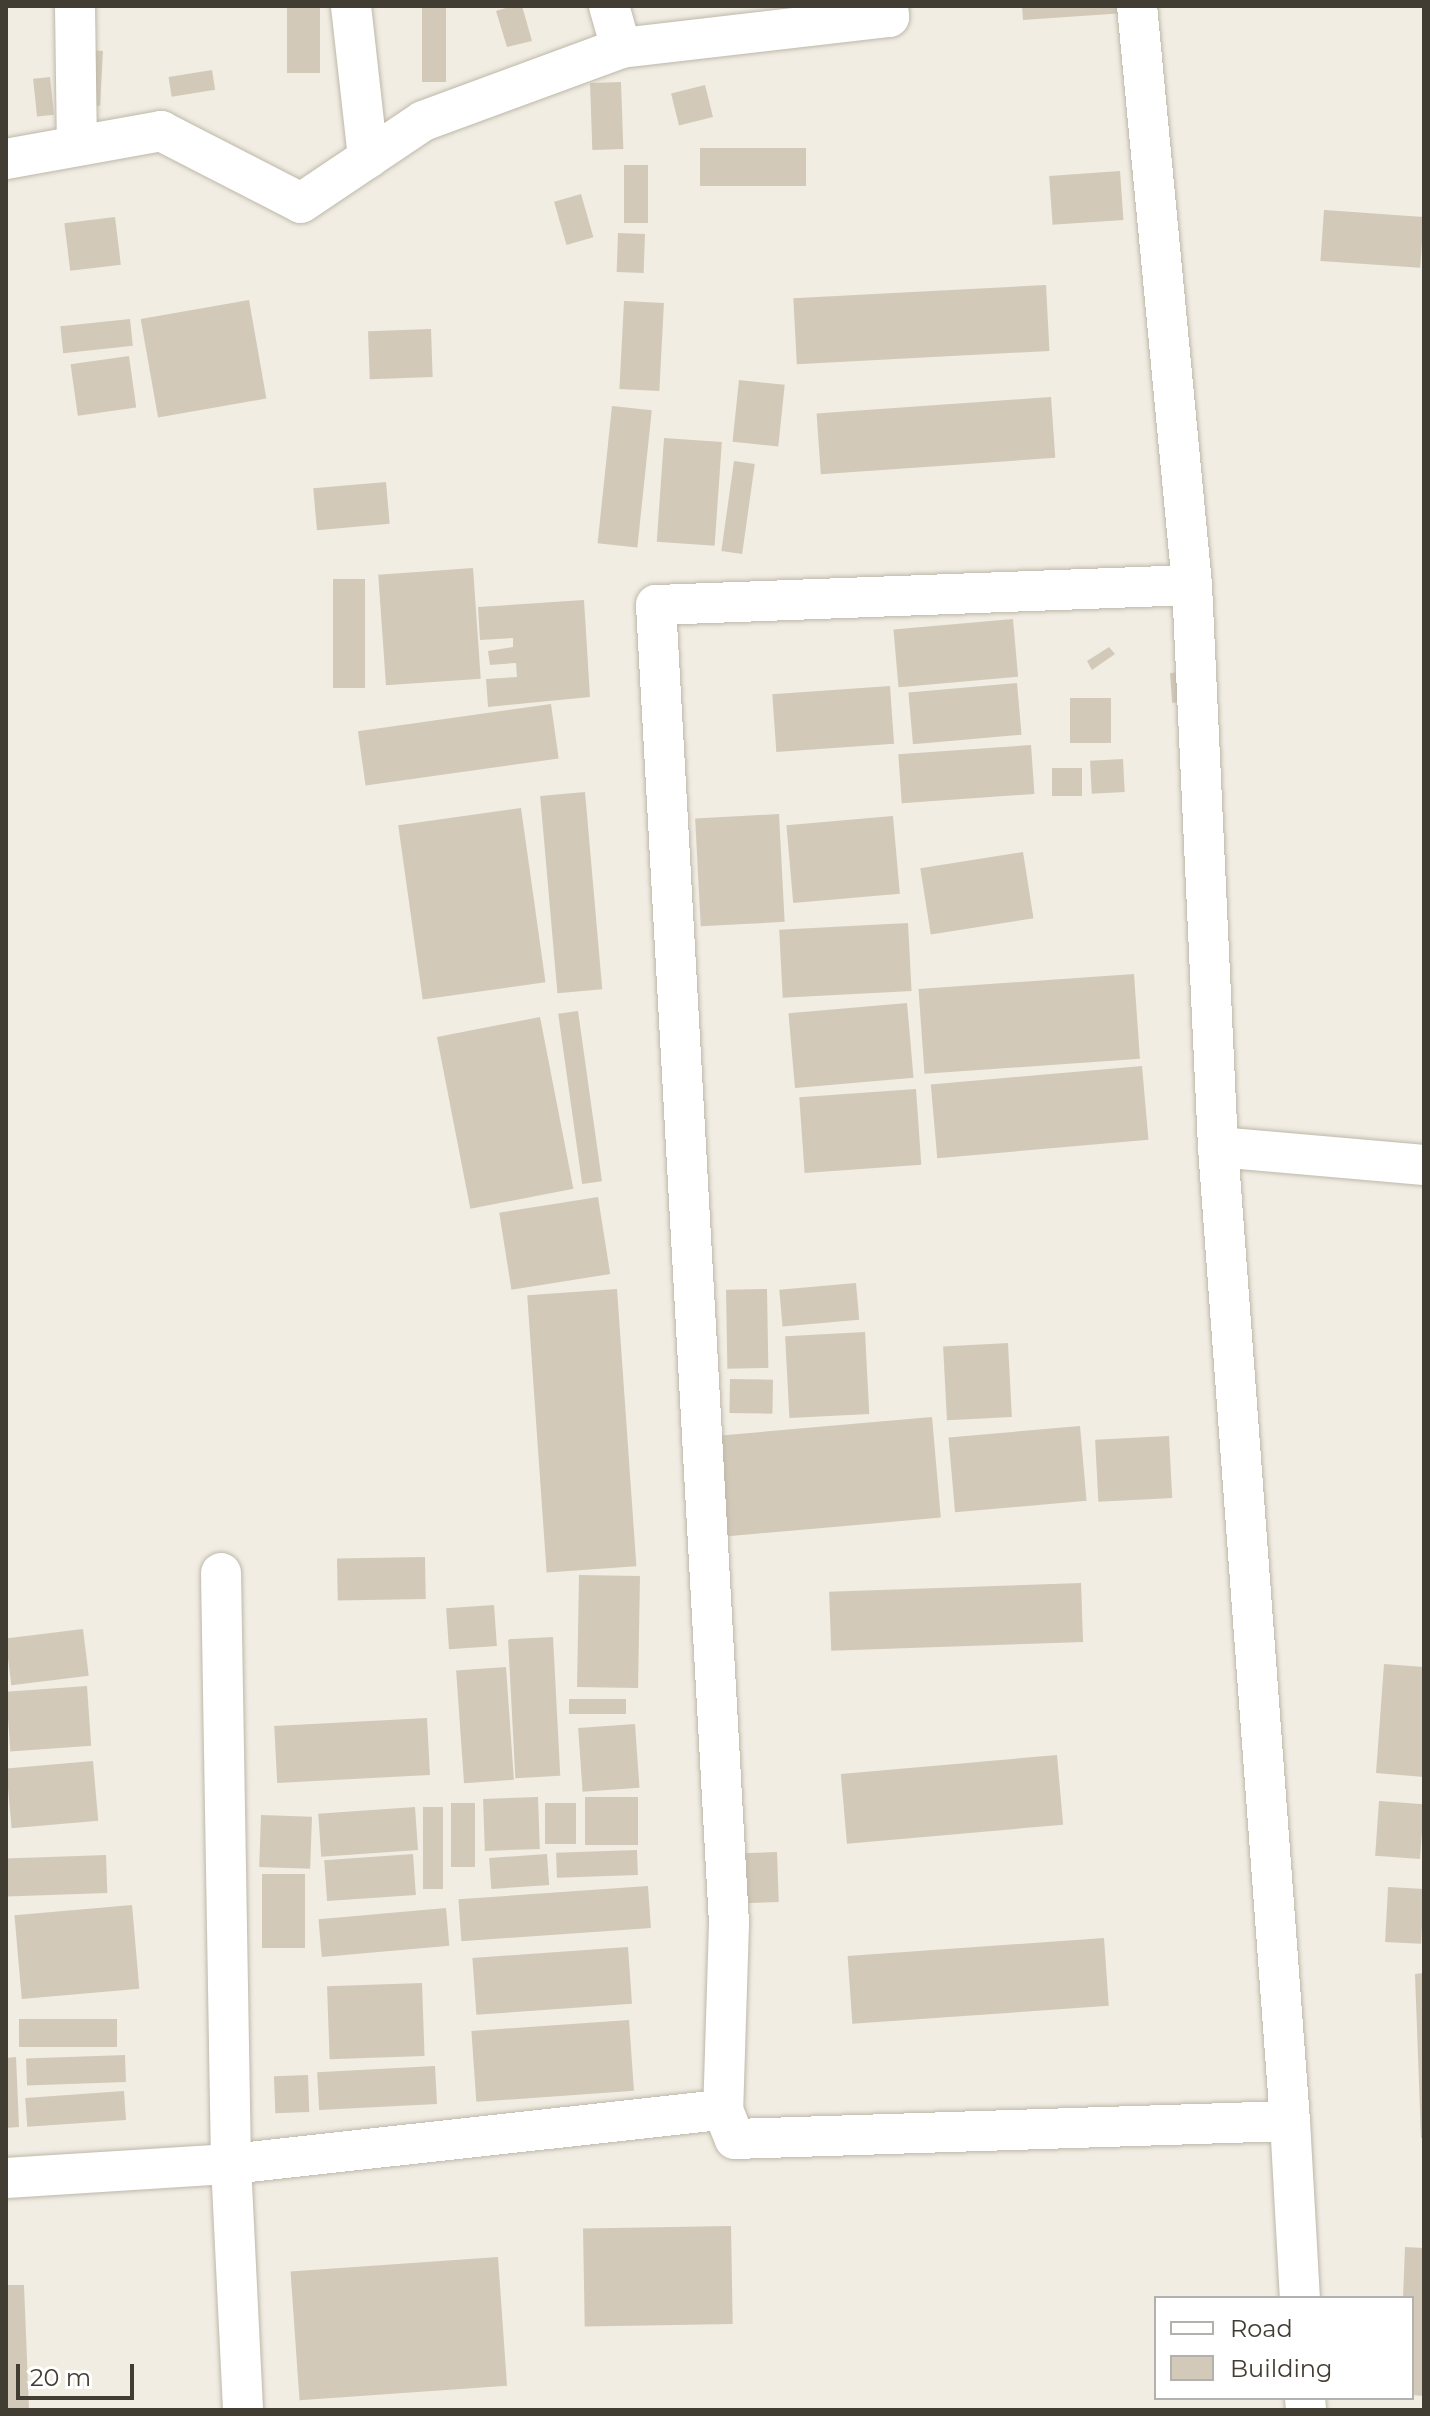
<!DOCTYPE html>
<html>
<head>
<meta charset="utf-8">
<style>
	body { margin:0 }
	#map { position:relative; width:1430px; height:2416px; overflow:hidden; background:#f1ede3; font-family:Montserrat,sans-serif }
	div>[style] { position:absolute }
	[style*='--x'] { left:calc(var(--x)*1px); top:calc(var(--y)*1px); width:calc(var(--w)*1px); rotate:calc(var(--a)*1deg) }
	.building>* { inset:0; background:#d2c9b9; transform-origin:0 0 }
	.roads { filter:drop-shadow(0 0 2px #beb8a9) drop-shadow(0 0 2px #beb8a9) }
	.street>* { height:40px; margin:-20px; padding:0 20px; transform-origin:20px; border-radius:20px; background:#fff }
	span { translate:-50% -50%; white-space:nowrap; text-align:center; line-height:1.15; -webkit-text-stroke:8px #fff; paint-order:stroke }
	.frame { position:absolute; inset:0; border:8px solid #423d33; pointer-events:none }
	.legend { position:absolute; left:1154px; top:2296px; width:260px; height:104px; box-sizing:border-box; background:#fff; border:2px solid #b3b1ad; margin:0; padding:10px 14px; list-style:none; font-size:24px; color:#423d33 }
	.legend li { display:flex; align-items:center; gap:16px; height:40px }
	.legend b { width:40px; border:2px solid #b3b1ad }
	.scale { position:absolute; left:16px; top:2364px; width:118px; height:36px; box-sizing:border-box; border:4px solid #423d33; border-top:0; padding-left:10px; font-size:24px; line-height:28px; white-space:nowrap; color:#423d33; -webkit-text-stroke:6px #fff; paint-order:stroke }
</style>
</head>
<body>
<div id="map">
	<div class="building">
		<div style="left:287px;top:6px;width:33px;height:67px"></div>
		<div style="left:422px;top:6px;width:24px;height:76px"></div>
		<div style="clip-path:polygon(512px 6px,522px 6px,532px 41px,507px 47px,496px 11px)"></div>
		<div style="clip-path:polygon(1022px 6px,1125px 6px,1125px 13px,1023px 20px)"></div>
		<div style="left:86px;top:50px;width:17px;height:55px;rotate:3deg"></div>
		<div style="left:212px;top:70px;width:20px;height:44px;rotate:81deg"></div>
		<div style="left:50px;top:77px;width:38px;height:17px;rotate:84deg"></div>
		<div style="left:621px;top:82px;width:67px;height:31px;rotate:88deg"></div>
		<div style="left:705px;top:85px;width:33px;height:35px;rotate:76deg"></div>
		<div style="left:700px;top:148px;width:106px;height:38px"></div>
		<div style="left:624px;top:165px;width:24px;height:58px"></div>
		<div style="left:1120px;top:171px;width:49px;height:71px;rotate:86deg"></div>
		<div style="left:581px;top:194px;width:45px;height:28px;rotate:74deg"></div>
		<div style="left:1324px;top:210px;width:100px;height:51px;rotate:4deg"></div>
		<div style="left:115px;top:217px;width:48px;height:51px;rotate:83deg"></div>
		<div style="left:618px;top:233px;width:27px;height:39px;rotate:2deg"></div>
		<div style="left:1046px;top:285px;width:66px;height:253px;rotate:87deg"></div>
		<div style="left:249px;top:300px;width:100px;height:110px;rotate:80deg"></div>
		<div style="left:624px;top:301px;width:40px;height:88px;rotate:3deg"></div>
		<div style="left:130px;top:319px;width:27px;height:70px;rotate:84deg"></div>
		<div style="left:431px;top:329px;width:48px;height:63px;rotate:88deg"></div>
		<div style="left:129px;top:356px;width:52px;height:59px;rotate:82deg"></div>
		<div style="left:739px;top:380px;width:46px;height:62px;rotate:6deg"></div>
		<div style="left:1051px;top:397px;width:61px;height:235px;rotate:86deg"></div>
		<div style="left:612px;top:406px;width:40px;height:138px;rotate:6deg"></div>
		<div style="left:664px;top:438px;width:58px;height:104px;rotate:4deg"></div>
		<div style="left:734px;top:461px;width:21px;height:91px;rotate:8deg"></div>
		<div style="left:386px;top:482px;width:42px;height:73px;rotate:85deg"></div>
		<div style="left:473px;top:568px;width:111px;height:95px;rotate:86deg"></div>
		<div style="left:333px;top:579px;width:32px;height:109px"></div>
		<div style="clip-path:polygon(584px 600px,590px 697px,488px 707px,486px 679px,517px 677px,516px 663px,490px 665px,488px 651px,513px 647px,513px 638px,480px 640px,478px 607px)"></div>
		<div style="left:1013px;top:619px;width:58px;height:120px;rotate:85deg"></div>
		<div style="clip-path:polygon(1109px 647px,1115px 654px,1092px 670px,1087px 661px)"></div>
		<div style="left:1183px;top:672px;width:30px;height:13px;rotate:86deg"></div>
		<div style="left:1017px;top:683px;width:52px;height:109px;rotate:85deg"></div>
		<div style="left:890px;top:686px;width:58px;height:118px;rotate:86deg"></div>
		<div style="left:1070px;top:698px;width:41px;height:45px"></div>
		<div style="left:551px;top:704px;width:55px;height:195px;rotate:82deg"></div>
		<div style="left:1031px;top:745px;width:49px;height:133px;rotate:86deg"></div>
		<div style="left:1123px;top:759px;width:33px;height:33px;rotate:87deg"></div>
		<div style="left:1082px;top:768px;width:28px;height:30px;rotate:90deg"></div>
		<div style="left:585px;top:792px;width:198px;height:45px;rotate:85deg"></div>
		<div style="left:521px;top:808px;width:176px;height:124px;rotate:82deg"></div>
		<div style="left:779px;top:814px;width:108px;height:84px;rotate:87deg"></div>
		<div style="left:893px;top:816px;width:78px;height:107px;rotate:85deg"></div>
		<div style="left:1023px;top:852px;width:67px;height:104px;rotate:81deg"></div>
		<div style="left:908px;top:923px;width:68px;height:129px;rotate:87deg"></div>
		<div style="left:1134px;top:974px;width:85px;height:216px;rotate:86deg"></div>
		<div style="left:907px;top:1003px;width:75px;height:119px;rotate:85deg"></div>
		<div style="left:578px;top:1011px;width:172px;height:20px;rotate:82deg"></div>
		<div style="left:540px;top:1017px;width:175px;height:105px;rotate:79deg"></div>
		<div style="left:1142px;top:1066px;width:74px;height:212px;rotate:85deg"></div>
		<div style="left:916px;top:1089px;width:76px;height:117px;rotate:86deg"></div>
		<div style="left:598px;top:1197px;width:78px;height:100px;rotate:81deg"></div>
		<div style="left:856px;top:1283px;width:37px;height:77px;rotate:85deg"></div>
		<div style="left:617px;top:1289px;width:278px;height:90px;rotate:86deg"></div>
		<div style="left:767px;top:1289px;width:79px;height:41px;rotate:89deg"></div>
		<div style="left:865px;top:1332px;width:82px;height:80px;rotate:87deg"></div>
		<div style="left:1008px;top:1343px;width:74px;height:65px;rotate:87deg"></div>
		<div style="left:730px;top:1379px;width:43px;height:34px;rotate:1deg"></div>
		<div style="left:932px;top:1417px;width:101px;height:214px;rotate:85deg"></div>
		<div style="left:1080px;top:1426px;width:75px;height:132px;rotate:85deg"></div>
		<div style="left:1169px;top:1436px;width:62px;height:74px;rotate:87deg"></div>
		<div style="left:425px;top:1557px;width:42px;height:88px;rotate:89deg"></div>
		<div style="left:579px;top:1575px;width:61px;height:112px;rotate:1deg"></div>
		<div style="left:1081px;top:1583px;width:59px;height:252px;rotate:88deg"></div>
		<div style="left:494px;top:1605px;width:41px;height:48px;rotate:86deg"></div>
		<div style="left:83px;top:1629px;width:47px;height:78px;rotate:83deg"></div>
		<div style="left:553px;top:1637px;width:139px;height:45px;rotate:87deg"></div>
		<div style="clip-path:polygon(1384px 1664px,1424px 1667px,1424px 1777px,1376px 1773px)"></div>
		<div style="left:506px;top:1667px;width:113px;height:50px;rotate:86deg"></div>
		<div style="left:87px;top:1686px;width:60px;height:81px;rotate:86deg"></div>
		<div style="left:626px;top:1699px;width:15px;height:57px;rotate:90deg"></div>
		<div style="left:427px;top:1718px;width:57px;height:153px;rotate:87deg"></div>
		<div style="left:635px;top:1724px;width:64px;height:57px;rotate:86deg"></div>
		<div style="left:1057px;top:1755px;width:70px;height:217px;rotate:85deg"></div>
		<div style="left:93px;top:1761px;width:60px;height:87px;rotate:85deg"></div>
		<div style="left:538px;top:1797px;width:52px;height:55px;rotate:88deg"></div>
		<div style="left:585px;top:1797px;width:53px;height:48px"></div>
		<div style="left:1379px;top:1801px;width:45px;height:55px;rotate:4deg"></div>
		<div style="left:451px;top:1803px;width:24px;height:64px"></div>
		<div style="left:545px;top:1803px;width:31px;height:41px"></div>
		<div style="left:415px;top:1807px;width:43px;height:97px;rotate:86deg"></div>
		<div style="left:423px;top:1807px;width:20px;height:82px"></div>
		<div style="left:261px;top:1815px;width:51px;height:52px;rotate:2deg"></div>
		<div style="left:637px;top:1850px;width:25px;height:81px;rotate:88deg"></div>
		<div style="left:777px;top:1852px;width:50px;height:34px;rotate:88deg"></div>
		<div style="left:413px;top:1854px;width:41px;height:89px;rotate:86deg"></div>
		<div style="left:547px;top:1854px;width:31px;height:58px;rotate:86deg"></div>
		<div style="left:106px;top:1855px;width:38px;height:100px;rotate:88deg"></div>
		<div style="left:262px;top:1874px;width:43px;height:74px"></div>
		<div style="left:648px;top:1886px;width:42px;height:190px;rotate:86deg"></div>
		<div style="left:1388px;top:1887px;width:36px;height:55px;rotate:3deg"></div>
		<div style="left:132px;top:1905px;width:84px;height:118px;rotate:85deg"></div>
		<div style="left:446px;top:1908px;width:38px;height:128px;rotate:85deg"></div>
		<div style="left:1104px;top:1938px;width:68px;height:257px;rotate:86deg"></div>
		<div style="left:628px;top:1947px;width:57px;height:156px;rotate:86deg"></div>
		<div style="clip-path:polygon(1424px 1973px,1424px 2138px,1421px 2138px,1415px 1974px)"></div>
		<div style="left:422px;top:1983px;width:73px;height:95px;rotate:88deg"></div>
		<div style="left:117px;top:2019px;width:28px;height:98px;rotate:90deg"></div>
		<div style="left:629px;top:2020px;width:71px;height:158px;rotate:86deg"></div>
		<div style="left:125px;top:2055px;width:27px;height:99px;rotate:88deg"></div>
		<div style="clip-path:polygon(16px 2057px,19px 2127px,6px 2128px,6px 2058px)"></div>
		<div style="left:435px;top:2066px;width:38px;height:118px;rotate:87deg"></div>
		<div style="left:308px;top:2075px;width:37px;height:34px;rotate:88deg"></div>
		<div style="left:124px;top:2091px;width:29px;height:99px;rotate:86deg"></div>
		<div style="left:731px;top:2226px;width:98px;height:148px;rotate:89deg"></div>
		<div style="clip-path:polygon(1405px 2247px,1424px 2248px,1424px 2396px,1412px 2395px,1412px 2298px,1403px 2298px)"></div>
		<div style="left:498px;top:2257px;width:129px;height:208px;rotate:86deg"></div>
		<div style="clip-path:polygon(6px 2285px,24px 2285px,29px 2410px,6px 2410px)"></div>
	</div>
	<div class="roads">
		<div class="street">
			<div style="--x:75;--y:6;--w:139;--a:89.2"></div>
			<div style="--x:351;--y:6;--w:153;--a:83.6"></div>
			<div style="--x:1137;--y:6;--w:582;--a:84.57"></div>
			<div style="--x:1192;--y:585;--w:563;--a:87.35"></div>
			<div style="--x:1218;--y:1147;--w:207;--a:5"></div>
			<div style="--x:621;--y:48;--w:270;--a:-6.6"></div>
			<div style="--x:889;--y:17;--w:11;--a:-95"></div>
			<div style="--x:6;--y:159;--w:158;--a:-10.2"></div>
			<div style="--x:161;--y:131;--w:157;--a:27.2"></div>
			<div style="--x:301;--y:203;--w:147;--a:-33.9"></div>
			<div style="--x:423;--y:121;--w:211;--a:-20.2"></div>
			<div style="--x:621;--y:48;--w:44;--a:-105.9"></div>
			<div style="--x:1192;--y:585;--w:536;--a:177.86"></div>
			<div style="--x:656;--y:605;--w:1321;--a:86.83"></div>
			<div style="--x:729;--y:1924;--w:186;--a:91.8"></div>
			<div style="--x:723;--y:2110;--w:31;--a:68"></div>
			<div style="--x:735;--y:2139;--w:555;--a:-1.86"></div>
			<div style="--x:1290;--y:2121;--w:977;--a:-94.23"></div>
			<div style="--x:221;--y:1573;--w:591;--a:89.03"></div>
			<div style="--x:231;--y:2164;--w:246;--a:87.2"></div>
			<div style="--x:1290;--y:2121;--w:177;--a:86.8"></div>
			<div style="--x:6;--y:2178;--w:225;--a:-3.6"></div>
			<div style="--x:231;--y:2164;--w:495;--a:-6.3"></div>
			<div style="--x:1305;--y:2398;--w:12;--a:85"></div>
		</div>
	</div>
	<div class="frame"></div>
	<ul class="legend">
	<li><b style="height:10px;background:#fff"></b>Road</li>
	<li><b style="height:22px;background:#d2c9b9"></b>Building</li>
	</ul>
	<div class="scale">20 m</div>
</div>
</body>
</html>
